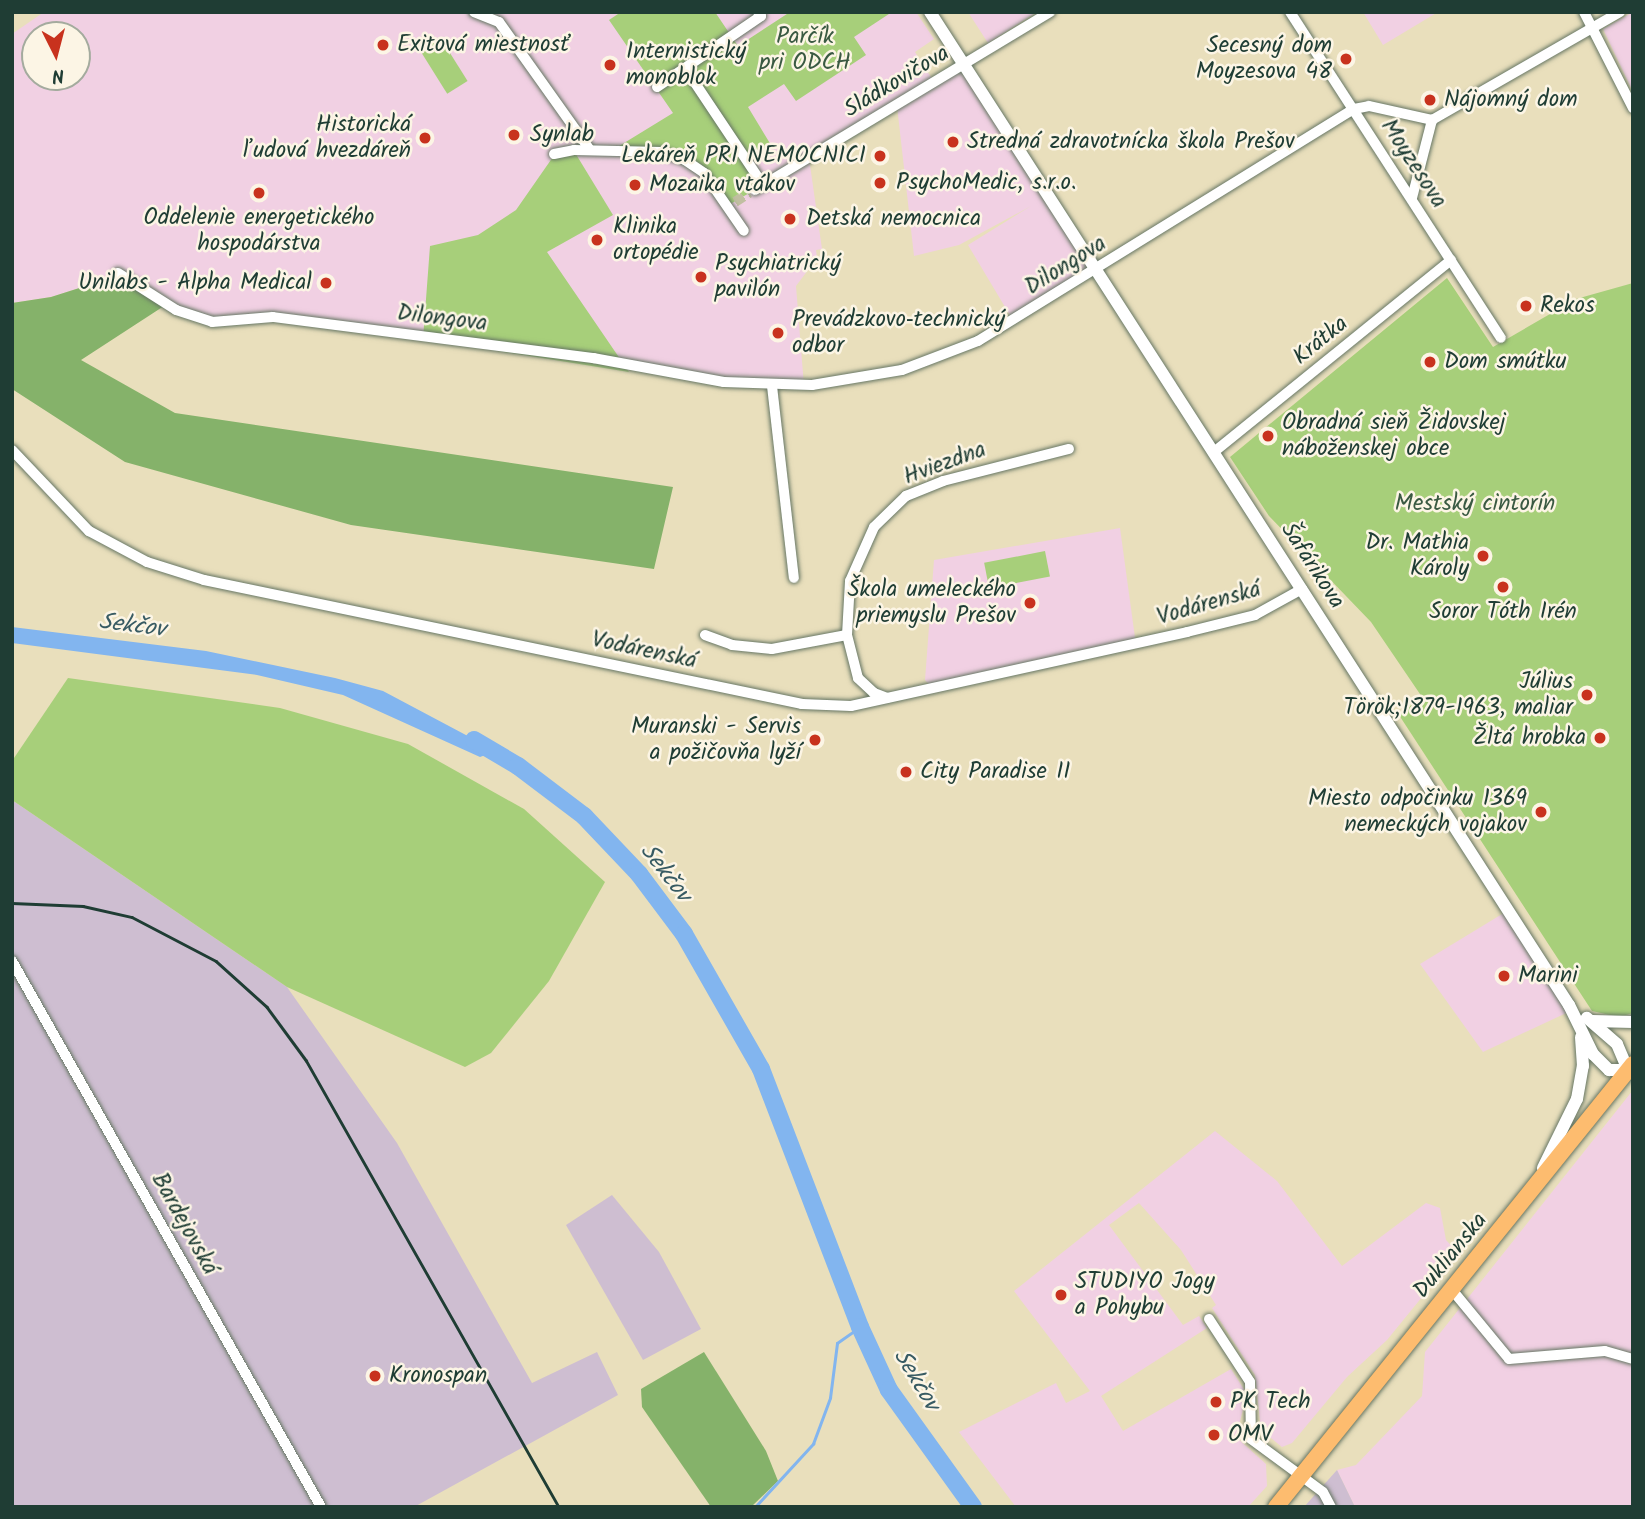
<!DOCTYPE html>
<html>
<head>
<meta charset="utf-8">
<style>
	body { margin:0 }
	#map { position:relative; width:1645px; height:1519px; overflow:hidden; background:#e9dfbc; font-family:Kalam,sans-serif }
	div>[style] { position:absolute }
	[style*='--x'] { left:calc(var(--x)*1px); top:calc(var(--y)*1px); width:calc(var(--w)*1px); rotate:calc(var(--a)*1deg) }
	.built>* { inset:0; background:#f1d0e3 }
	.industrial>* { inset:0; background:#cebed1 }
	.green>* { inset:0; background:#a7cf7a; transform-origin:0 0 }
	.forest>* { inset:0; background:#85b26a }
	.water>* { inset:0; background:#82b5ef }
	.stream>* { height:2.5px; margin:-1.25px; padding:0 1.25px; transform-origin:1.25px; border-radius:1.25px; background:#82b5ef }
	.river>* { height:18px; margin:-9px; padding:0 9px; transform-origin:9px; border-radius:9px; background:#82b5ef }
	.minor-tunnel>* { height:10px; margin-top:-5px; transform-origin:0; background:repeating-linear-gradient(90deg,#c1bfa1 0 10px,transparent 0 15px) }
	.roads { filter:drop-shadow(0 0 2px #667664) drop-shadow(0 0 2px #667664) }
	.minor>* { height:10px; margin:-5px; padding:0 5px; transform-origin:5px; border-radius:5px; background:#fff }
	.tertiary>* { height:12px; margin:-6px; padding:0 6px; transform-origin:6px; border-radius:6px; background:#fff }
	.primary>* { height:16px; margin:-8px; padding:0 8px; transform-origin:8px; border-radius:8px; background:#fdbc6f }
	.rail>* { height:2.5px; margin:-1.25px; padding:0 1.25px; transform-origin:1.25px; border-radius:1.25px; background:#1f3d34 }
	.dots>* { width:19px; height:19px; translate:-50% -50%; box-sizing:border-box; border:4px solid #fcf5e5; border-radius:50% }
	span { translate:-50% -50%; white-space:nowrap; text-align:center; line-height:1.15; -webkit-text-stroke:5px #fcf5e5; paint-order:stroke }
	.park-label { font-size:23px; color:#3a5a42 }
	.poi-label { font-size:23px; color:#1f3d34 }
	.left { translate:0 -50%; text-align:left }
	.right { translate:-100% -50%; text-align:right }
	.street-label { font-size:23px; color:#1f3d34 }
	.water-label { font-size:24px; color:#385b63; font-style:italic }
	.frame { position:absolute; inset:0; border:14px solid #1f3d34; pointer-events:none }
	.north { position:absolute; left:21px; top:21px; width:70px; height:70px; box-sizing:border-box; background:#fcf5e5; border:2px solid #a4ab9e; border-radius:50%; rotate:174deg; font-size:19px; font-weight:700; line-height:28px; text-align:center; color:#1f3d34 }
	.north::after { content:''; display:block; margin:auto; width:24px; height:32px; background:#c8321e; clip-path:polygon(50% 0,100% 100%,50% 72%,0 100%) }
</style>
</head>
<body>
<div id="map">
	<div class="built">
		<div style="clip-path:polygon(evenodd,44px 12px,916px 12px,934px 39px,915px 52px,926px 70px,935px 82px,960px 70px,1089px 270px,1011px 317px,968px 245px,1031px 206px,959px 245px,914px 256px,897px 106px,809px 158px,822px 249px,816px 250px,817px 258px,796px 286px,804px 386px,772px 386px,273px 317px,197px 319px,117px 276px,51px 297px,12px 303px,12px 34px,44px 12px,35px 35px,77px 35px,77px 77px,35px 77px,35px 35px)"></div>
		<div style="clip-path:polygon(968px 12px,1037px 12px,988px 43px)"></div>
		<div style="clip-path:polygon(1363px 12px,1438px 12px,1383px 45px)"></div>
		<div style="clip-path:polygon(1633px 12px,1633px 92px,1603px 29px)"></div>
		<div style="clip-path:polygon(1120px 528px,1136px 645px,936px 692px,925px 680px,934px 560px)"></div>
		<div style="clip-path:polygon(1512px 908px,1577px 1008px,1483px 1052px,1420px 964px)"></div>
		<div style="clip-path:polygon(1633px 1090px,1633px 1507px,1355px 1507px,1337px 1470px,1356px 1465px,1422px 1396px,1425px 1352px)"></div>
		<div style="clip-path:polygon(1215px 1131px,1277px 1181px,1342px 1266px,1426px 1203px,1440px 1208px,1446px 1240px,1458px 1253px,1387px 1340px,1347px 1377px,1292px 1443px,1282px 1447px,1261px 1430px,1255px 1375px,1212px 1308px,1216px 1305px,1181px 1250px,1139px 1203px,1109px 1225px,1183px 1325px,1199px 1316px,1207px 1328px,1101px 1396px,1123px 1431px,1231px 1369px,1247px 1394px,1236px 1437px,1266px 1464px,1267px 1486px,1248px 1507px,1016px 1507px,959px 1432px,1056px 1383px,1066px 1403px,1090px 1391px,1014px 1291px)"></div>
	</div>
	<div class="industrial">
		<div style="clip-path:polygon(12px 800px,287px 987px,397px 1143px,532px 1383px,597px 1352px,618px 1395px,414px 1507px,12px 1507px)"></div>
		<div style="clip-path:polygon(612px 1195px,659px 1252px,701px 1329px,643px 1360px,566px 1225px)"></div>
		<div style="clip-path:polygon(1337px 1470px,1355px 1507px,1304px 1507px)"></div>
	</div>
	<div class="green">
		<div style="clip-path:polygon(621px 12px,715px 12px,738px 46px,790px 12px,892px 12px,854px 37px,866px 55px,796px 101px,784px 84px,748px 107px,771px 145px,746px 157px,763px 185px,727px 206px,687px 160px,611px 151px,673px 113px,609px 20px)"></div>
		<div style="left:440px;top:37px;width:52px;height:24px;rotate:58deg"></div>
		<div style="clip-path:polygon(574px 151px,613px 215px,547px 252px,629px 372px,423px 339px,430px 246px,478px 235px,516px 210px,555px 154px)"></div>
		<div style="clip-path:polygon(1447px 278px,1493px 347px,1576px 299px,1633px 283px,1633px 1013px,1619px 1017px,1592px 1011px,1399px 715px,1422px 697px,1371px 622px,1269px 516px,1230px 457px)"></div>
		<div style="left:1045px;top:551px;width:26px;height:62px;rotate:79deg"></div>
		<div style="clip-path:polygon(68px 678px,280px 708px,408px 744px,524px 809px,605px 882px,549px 981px,491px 1053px,465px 1067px,287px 987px,12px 800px,12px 761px)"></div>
	</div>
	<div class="forest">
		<div style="clip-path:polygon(117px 276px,164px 306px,81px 360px,175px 413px,673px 487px,654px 569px,351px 525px,125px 462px,12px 389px,12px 303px,51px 297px)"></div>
		<div style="clip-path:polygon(704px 1352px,766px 1451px,778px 1481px,751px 1507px,711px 1507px,642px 1407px,641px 1389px)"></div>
	</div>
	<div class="water">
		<div style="clip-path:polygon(12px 627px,206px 651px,335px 678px,383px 691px,496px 751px,480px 757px,343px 695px,257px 675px,12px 643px)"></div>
	</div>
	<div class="stream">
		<div style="--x:755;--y:1507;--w:86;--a:-47.4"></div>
		<div style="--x:813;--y:1444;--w:49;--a:-69.7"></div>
		<div style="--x:830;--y:1398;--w:55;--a:-82.7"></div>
		<div style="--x:837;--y:1343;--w:28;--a:-35"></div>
	</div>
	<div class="river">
		<div style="--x:474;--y:740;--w:51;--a:30.6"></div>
		<div style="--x:518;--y:766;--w:83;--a:37.1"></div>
		<div style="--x:584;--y:816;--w:80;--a:46.5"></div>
		<div style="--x:639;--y:874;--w:75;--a:53.1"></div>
		<div style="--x:684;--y:934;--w:155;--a:60.3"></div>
		<div style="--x:761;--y:1069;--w:276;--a:69"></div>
		<div style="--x:860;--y:1327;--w:69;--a:65.3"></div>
		<div style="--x:889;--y:1390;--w:144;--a:54.3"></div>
	</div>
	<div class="minor-tunnel">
		<div style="--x:735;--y:202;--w:17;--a:-33"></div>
	</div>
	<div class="roads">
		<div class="minor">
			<div style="--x:474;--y:12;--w:27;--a:22"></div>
			<div style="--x:499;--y:22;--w:157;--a:54.6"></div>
			<div style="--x:1290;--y:12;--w:388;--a:57.1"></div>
			<div style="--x:1584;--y:12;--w:108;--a:63"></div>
			<div style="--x:685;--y:68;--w:141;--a:56.3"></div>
			<div style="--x:657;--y:87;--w:126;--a:-34.3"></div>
			<div style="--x:761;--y:16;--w:5;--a:-127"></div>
			<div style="--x:1432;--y:120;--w:217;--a:-29.9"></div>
			<div style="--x:554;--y:154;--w:20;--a:-11"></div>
			<div style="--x:574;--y:150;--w:87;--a:1.3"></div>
			<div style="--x:661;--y:152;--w:25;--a:18"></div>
			<div style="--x:685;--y:160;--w:23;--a:34"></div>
			<div style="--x:704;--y:173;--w:70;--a:55.4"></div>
			<div style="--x:755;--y:190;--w:345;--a:-31.1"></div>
			<div style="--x:1412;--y:198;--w:81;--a:-75.6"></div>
			<div style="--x:118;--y:273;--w:69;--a:32.5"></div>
			<div style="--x:176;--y:310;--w:38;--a:18"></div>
			<div style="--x:212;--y:322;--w:61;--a:-4.7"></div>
			<div style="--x:273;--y:317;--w:323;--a:7.3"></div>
			<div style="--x:593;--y:358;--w:133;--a:10.4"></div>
			<div style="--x:724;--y:382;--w:88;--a:2"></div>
			<div style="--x:812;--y:385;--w:91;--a:-9.5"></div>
			<div style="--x:902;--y:370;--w:81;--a:-20.9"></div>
			<div style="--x:978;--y:341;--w:442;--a:-31.7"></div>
			<div style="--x:1354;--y:109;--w:15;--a:-11"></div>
			<div style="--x:1369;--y:106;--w:65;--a:12.5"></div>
			<div style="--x:772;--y:386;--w:193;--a:83.5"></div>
			<div style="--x:12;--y:450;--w:112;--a:46.5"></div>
			<div style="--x:89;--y:531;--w:66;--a:28.1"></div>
			<div style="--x:147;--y:562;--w:60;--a:17.5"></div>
			<div style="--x:204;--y:580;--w:611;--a:11.71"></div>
			<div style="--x:802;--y:704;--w:49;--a:2.3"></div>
			<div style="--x:851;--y:706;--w:344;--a:-12.4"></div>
			<div style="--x:1187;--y:632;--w:70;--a:-14"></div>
			<div style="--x:1255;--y:615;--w:54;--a:-29"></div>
			<div style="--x:1214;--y:452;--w:305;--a:-39"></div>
			<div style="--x:705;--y:635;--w:29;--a:20"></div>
			<div style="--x:732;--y:645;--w:40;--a:5.7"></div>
			<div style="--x:772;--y:649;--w:76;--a:-10.6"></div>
			<div style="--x:887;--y:698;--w:14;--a:-159"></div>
			<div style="--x:874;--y:693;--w:22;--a:-137"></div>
			<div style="--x:858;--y:678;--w:44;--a:-104.3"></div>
			<div style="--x:847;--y:635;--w:54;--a:-86.8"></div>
			<div style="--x:850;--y:581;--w:59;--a:-66"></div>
			<div style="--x:874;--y:527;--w:45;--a:-44.1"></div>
			<div style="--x:906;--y:496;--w:40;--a:-22"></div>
			<div style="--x:943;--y:481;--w:130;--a:-14.3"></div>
			<div style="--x:12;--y:961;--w:627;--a:60.49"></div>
			<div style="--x:1453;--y:1291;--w:88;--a:50.5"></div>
			<div style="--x:1509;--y:1359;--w:96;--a:-4.8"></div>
			<div style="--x:1605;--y:1351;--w:29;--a:16"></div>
			<div style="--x:1209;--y:1319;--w:75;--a:56.9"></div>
			<div style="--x:1250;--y:1382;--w:57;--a:89"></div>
			<div style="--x:1251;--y:1439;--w:89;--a:36.4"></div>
			<div style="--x:1323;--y:1492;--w:17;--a:62"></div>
		</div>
		<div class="tertiary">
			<div style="--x:930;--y:12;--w:1181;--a:57.24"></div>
			<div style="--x:1569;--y:1005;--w:55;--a:63.9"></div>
			<div style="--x:1593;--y:1054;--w:23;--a:45"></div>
			<div style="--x:1609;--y:1070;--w:19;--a:0"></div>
			<div style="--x:1628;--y:1070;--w:28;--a:-113"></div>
			<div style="--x:1617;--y:1044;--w:40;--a:-139"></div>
			<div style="--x:1592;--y:1021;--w:41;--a:1.4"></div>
			<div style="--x:1543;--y:1168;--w:77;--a:-63.8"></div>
			<div style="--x:1577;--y:1099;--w:34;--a:-80"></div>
			<div style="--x:1583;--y:1066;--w:29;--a:-94"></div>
		</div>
		<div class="primary">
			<div style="--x:1276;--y:1507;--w:569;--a:-51.14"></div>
		</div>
	</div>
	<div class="rail">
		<div style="--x:12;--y:903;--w:71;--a:2.4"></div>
		<div style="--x:83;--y:906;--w:50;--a:12.7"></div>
		<div style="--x:132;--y:917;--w:95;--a:27.6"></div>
		<div style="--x:216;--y:961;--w:69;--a:42"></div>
		<div style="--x:267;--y:1007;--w:66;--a:53.7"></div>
		<div style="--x:306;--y:1060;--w:514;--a:60.49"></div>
	</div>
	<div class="dots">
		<div style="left:383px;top:45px;background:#c8321e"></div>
		<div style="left:1346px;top:59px;background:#c8321e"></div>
		<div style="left:610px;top:65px;background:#c8321e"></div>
		<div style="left:1430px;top:100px;background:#c8321e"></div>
		<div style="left:514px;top:135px;background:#c8321e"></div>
		<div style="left:425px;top:138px;background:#c8321e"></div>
		<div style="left:953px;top:142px;background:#c8321e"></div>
		<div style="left:880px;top:156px;background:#c8321e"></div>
		<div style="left:880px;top:183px;background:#c8321e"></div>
		<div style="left:635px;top:185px;background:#c8321e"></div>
		<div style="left:259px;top:193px;background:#c8321e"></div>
		<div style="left:790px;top:219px;background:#c8321e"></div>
		<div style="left:597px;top:240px;background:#c8321e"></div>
		<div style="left:701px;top:277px;background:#c8321e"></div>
		<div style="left:326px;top:283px;background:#c8321e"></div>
		<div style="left:1526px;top:306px;background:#c8321e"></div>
		<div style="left:778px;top:333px;background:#c8321e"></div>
		<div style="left:1430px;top:362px;background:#c8321e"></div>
		<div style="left:1268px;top:436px;background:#c8321e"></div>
		<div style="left:1483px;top:556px;background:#c8321e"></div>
		<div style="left:1503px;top:587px;background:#c8321e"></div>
		<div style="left:1030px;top:603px;background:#c8321e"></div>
		<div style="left:1587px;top:695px;background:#c8321e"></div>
		<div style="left:1600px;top:738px;background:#c8321e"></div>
		<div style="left:815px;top:740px;background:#c8321e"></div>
		<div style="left:906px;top:772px;background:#c8321e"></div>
		<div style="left:1541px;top:812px;background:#c8321e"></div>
		<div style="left:1504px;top:976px;background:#c8321e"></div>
		<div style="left:1061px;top:1295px;background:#c8321e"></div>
		<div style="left:375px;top:1376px;background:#c8321e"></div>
		<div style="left:1216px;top:1402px;background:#c8321e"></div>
		<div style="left:1214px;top:1435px;background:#c8321e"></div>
	</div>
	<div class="park-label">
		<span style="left:805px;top:50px">Parčík<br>pri ODCH</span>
		<span style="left:1475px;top:504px">Mestský cintorín</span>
	</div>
	<div class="poi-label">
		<span class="left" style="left:397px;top:45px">Exitová miestnosť</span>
		<span class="right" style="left:1332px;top:59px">Secesný dom<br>Moyzesova 48</span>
		<span class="left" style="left:626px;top:65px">Internistický<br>monoblok</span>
		<span class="left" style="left:1444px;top:100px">Nájomný dom</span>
		<span class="right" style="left:411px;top:138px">Historická<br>ľudová hvezdáreň</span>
		<span class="left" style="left:530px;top:135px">Synlab</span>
		<span class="left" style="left:967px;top:142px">Stredná zdravotnícka škola Prešov</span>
		<span class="right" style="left:866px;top:156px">Lekáreň PRI NEMOCNICI</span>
		<span class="left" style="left:896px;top:183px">PsychoMedic, s.r.o.</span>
		<span class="left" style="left:649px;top:185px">Mozaika vtákov</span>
		<span style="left:259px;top:231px">Oddelenie energetického<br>hospodárstva</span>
		<span class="left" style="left:806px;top:219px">Detská nemocnica</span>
		<span class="left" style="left:613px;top:240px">Klinika<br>ortopédie</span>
		<span class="left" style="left:715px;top:277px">Psychiatrický<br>pavilón</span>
		<span class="right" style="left:312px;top:283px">Unilabs - Alpha Medical</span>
		<span class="left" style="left:1540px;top:306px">Rekos</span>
		<span class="left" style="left:792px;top:333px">Prevádzkovo‑technický<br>odbor</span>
		<span class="left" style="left:1444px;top:362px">Dom smútku</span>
		<span class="left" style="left:1282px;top:436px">Obradná sieň Židovskej<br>náboženskej obce</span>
		<span class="right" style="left:1469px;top:556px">Dr. Mathia<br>Károly</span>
		<span class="right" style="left:1016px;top:603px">Škola umeleckého<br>priemyslu Prešov</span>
		<span style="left:1503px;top:612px">Soror Tóth Irén</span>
		<span class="right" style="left:1573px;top:695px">Július<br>Török;1879-1963, maliar</span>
		<span class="right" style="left:801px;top:740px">Muranski - Servis<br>a požičovňa lyží</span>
		<span class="right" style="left:1586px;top:738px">Žltá hrobka</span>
		<span class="left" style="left:920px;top:772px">City Paradise II</span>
		<span class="right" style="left:1527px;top:812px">Miesto odpočinku 1369<br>nemeckých vojakov</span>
		<span class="left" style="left:1518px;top:976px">Marini</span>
		<span class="left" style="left:1075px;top:1295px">STUDIYO Jogy<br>a Pohybu</span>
		<span class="left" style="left:389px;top:1376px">Kronospan</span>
		<span class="left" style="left:1230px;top:1402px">PK Tech</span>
		<span class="left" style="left:1228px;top:1435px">OMV</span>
	</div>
	<div class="street-label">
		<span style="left:897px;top:82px;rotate:-31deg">Sládkovičova</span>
		<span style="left:1413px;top:164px;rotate:57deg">Moyzesova</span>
		<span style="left:1066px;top:266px;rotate:-32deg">Dilongova</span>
		<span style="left:442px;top:319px;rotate:7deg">Dilongova</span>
		<span style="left:1321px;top:341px;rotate:-39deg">Krátka</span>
		<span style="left:945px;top:464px;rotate:-20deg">Hviezdna</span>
		<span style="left:1312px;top:566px;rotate:57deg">Šafárikova</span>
		<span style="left:1209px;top:604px;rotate:-16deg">Vodárenská</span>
		<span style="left:644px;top:651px;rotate:12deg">Vodárenská</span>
		<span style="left:184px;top:1224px;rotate:61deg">Bardejovská</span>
		<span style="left:1451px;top:1256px;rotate:-51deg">Duklianska</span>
	</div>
	<div class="water-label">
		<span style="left:132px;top:626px;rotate:7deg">Sekčov</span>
		<span style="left:665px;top:873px;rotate:52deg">Sekčov</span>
		<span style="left:916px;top:1380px;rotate:59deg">Sekčov</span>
	</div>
	<div class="frame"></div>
	<div class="north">N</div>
</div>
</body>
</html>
